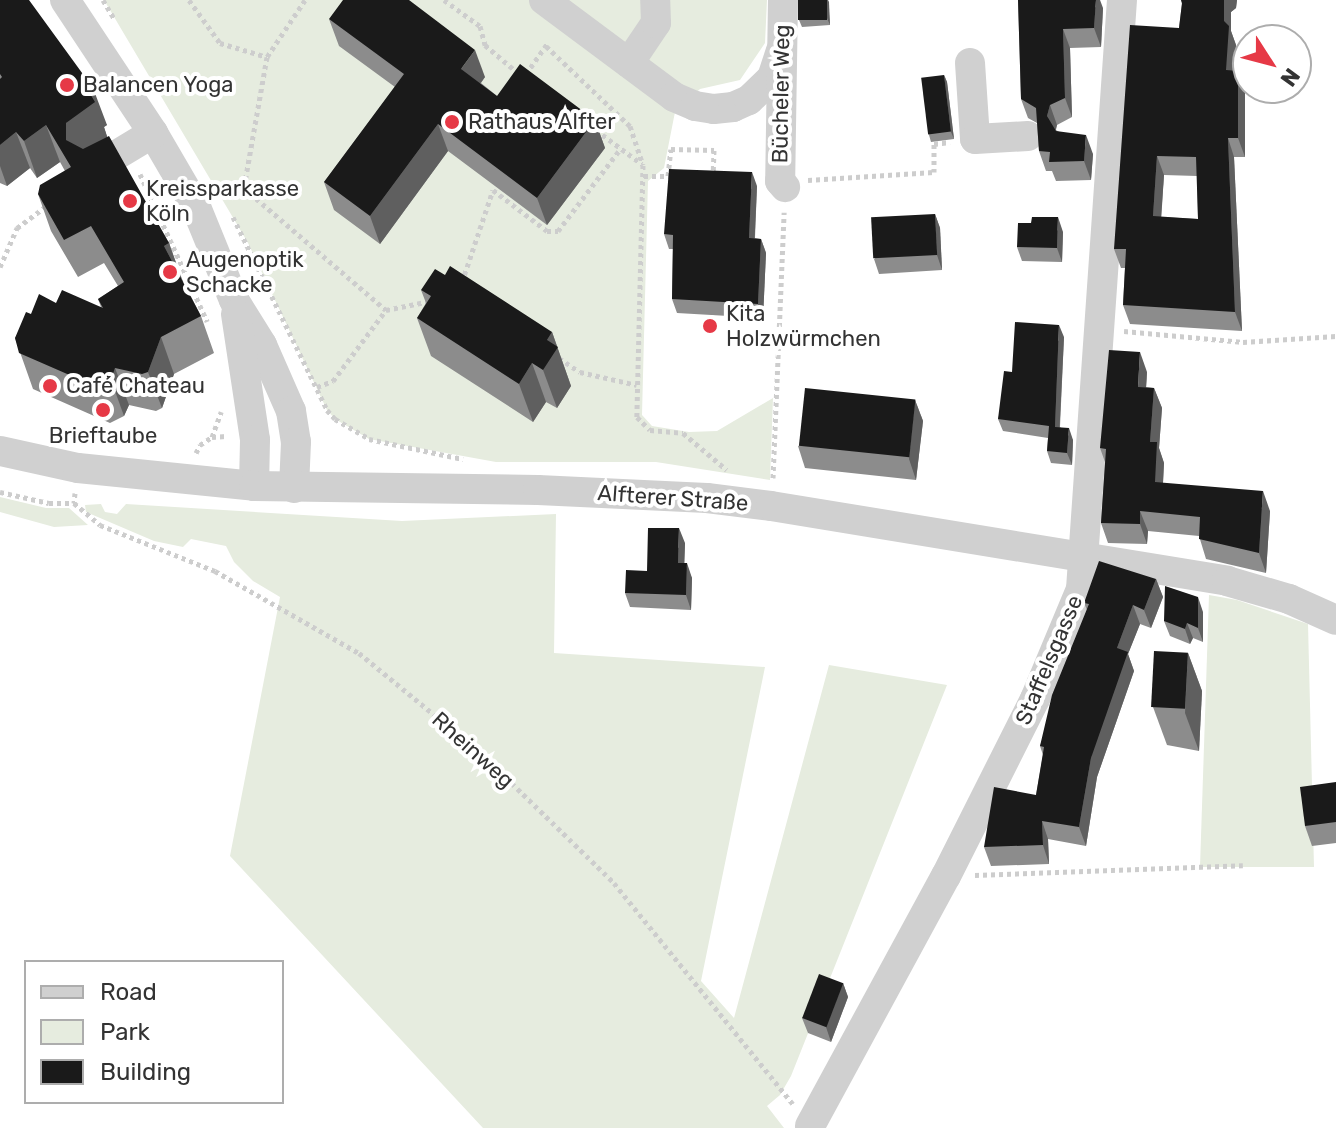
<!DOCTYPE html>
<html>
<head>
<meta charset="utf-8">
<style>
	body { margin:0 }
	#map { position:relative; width:1336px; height:1128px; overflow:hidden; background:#fff; font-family:Rubik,sans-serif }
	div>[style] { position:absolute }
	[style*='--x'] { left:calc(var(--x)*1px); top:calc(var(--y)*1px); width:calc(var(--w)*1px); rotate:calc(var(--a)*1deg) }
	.green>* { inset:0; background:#e6ecdf }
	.path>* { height:5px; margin-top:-2.5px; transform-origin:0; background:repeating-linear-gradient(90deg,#cdcdcd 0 4px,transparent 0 8px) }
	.minor>* { height:30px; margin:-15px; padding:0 15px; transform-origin:15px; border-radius:15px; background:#d0d0d0 }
	.wall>* { inset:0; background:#8c8c8c }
	.shaded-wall>* { inset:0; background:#5f5f5f }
	.building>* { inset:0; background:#1a1a1a; transform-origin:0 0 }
	.dots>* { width:22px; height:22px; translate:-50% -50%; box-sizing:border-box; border:4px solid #fff; border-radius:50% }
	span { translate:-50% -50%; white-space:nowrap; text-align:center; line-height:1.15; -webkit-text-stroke:8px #fff; paint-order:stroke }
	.poi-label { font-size:22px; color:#333 }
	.left { translate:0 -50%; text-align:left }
	.street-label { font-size:22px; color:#333 }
	.legend { position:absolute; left:24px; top:960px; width:260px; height:144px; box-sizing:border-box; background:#fff; border:2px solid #adadad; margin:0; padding:10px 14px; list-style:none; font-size:24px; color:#333 }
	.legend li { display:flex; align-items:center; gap:16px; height:40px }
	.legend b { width:40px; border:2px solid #adadad }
	.north { position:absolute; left:1232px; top:24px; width:80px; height:80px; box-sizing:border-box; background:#fff; border:2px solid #adadad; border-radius:50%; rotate:126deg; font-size:22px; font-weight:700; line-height:32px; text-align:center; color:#333 }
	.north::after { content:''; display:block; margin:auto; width:28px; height:36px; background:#e63946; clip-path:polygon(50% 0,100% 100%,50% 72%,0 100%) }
</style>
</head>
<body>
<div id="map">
	<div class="green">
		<div style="clip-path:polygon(104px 0,767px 0,765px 43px,740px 80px,700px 89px,675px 112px,664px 168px,648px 181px,642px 415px,652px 426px,689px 432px,717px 431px,773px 398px,770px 480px,656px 462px,496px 462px,369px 439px,335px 419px,327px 410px,248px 243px)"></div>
		<div style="clip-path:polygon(0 497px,46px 508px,69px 508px,88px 525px,54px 527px,0 512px)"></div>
		<div style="clip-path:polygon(101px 504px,105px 512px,117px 514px,126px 504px,402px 521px,556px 514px,554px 653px,765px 667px,701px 981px,734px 1018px,829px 665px,947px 685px,791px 1076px,780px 1095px,767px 1106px,784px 1128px,483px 1128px,230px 856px,280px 597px,253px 581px,234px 562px,226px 546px,191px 539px,183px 547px,154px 541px,86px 512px,85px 505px)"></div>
		<div style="clip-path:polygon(1209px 595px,1237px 600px,1308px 624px,1314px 867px,1200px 867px)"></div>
	</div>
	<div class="path">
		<div style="--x:103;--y:0;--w:23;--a:59"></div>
		<div style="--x:189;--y:0;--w:53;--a:54.2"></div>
		<div style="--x:220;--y:43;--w:49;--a:16.6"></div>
		<div style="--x:305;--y:0;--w:69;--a:123.7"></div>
		<div style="--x:267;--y:57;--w:133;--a:100"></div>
		<div style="--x:244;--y:188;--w:187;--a:40.7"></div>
		<div style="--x:386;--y:310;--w:45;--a:-11.6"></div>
		<div style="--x:444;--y:0;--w:44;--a:35.8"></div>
		<div style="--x:480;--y:26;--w:20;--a:75"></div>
		<div style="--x:485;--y:45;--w:43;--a:40.3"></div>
		<div style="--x:546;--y:46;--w:116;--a:43.6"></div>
		<div style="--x:630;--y:126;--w:41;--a:71.6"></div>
		<div style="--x:643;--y:165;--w:252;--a:91.4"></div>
		<div style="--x:637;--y:417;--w:18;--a:45"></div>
		<div style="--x:650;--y:430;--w:33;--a:5"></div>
		<div style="--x:683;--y:433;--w:57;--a:40.1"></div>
		<div style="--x:526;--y:74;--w:38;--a:-55"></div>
		<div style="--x:596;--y:130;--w:57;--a:36.5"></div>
		<div style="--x:140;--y:174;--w:162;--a:65.5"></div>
		<div style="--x:644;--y:176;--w:31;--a:0"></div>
		<div style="--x:668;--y:176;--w:27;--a:-84"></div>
		<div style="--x:671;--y:149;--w:43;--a:1.3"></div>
		<div style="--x:714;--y:150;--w:24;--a:92"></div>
		<div style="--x:808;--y:180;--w:126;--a:-3.6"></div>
		<div style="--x:934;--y:172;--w:28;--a:-90"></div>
		<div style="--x:934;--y:144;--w:16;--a:-7"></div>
		<div style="--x:217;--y:191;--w:27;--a:-6"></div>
		<div style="--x:233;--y:217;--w:215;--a:64"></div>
		<div style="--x:327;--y:410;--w:12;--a:48"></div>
		<div style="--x:335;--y:419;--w:39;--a:30"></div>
		<div style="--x:369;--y:439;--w:96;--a:12"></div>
		<div style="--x:0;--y:267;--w:43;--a:-66.4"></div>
		<div style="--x:17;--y:228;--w:38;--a:-37"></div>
		<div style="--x:462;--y:282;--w:97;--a:-71.4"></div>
		<div style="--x:493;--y:190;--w:68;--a:37.2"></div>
		<div style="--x:547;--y:231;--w:11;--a:0"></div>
		<div style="--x:558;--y:231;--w:104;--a:-52.8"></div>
		<div style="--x:1124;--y:331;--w:120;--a:5.3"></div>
		<div style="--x:1243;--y:342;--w:93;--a:-3.7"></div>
		<div style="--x:559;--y:358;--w:25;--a:34"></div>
		<div style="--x:580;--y:372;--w:58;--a:12.8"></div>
		<div style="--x:317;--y:387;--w:17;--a:-21"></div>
		<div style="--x:333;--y:381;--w:89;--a:-53.3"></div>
		<div style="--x:212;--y:437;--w:27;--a:-70"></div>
		<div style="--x:196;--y:453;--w:9;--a:-63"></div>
		<div style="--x:200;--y:445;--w:14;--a:-34"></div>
		<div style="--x:212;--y:437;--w:14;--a:-4"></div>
		<div style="--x:773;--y:478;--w:266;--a:-87.6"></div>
		<div style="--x:0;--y:492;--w:50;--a:12.7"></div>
		<div style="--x:49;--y:503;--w:25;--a:0"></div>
		<div style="--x:75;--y:493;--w:10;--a:96"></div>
		<div style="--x:74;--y:503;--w:34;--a:40"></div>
		<div style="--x:100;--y:525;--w:124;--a:21.8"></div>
		<div style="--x:215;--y:571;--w:166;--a:29.7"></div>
		<div style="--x:359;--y:653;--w:161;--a:39.4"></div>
		<div style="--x:483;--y:755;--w:183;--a:44.3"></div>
		<div style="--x:614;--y:883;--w:284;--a:51"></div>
		<div style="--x:975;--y:875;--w:268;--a:-2.1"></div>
	</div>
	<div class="minor">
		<div style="--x:65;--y:0;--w:159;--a:56.5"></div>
		<div style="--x:153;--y:133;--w:86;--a:59.8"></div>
		<div style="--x:196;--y:207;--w:100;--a:67.8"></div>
		<div style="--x:234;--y:300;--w:53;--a:58.1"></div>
		<div style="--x:262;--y:345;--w:72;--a:66.3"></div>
		<div style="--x:291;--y:411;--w:31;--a:81"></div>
		<div style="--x:296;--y:442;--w:46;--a:92.5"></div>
		<div style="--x:544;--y:0;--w:162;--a:36.7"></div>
		<div style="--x:674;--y:97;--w:23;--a:23"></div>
		<div style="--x:695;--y:106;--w:19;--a:9"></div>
		<div style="--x:714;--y:109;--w:19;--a:-6"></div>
		<div style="--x:733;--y:107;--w:17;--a:-24"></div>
		<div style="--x:749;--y:100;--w:32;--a:-44"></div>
		<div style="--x:772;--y:78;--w:28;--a:-72"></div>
		<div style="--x:783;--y:0;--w:181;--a:90.9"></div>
		<div style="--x:780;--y:181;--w:8;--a:50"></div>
		<div style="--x:629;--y:63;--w:48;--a:-56"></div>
		<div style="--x:656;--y:23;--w:23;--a:-92"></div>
		<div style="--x:970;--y:63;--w:76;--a:86.2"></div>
		<div style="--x:975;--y:139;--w:53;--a:-3.2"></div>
		<div style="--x:95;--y:168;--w:68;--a:-31.1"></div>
		<div style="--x:236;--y:314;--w:127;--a:81.4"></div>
		<div style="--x:255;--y:440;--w:46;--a:91.2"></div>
		<div style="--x:0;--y:451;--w:80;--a:12.3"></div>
		<div style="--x:78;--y:468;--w:177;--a:5.8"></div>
		<div style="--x:254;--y:486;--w:284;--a:0.8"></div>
		<div style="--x:538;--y:490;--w:169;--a:2.7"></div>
		<div style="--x:707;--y:498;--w:64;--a:7.1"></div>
		<div style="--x:771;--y:506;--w:462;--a:9.3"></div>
		<div style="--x:1227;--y:581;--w:65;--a:16.2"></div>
		<div style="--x:1289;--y:599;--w:51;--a:24.1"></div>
		<div style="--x:810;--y:1126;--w:285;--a:-61.5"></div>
		<div style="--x:946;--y:876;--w:198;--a:-63.3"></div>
		<div style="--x:1035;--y:699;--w:119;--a:-67.3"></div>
		<div style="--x:1081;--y:589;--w:590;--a:-86.02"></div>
	</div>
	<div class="wall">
		<div style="clip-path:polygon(0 0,107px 125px,104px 127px,107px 137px,169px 243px,182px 279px,201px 316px,214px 353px,174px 374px,162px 408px,156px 411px,129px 405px,124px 416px,110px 423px,33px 389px,15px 338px,31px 314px,56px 303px,101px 307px,98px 299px,118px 286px,104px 263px,78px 277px,51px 231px,38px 194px,65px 171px,60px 162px,37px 178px,30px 168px,7px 186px,0 183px)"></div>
		<div style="clip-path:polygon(798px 0,828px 0,830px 25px,802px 27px,799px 20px)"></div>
		<div style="clip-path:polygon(1018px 0,1103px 8px,1101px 47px,1070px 48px,1072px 117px,1057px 125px,1056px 130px,1093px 154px,1091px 180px,1056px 181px,1052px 171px,1046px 171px,1039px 151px,1037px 123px,1028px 118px,1021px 99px)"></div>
		<div style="clip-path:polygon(evenodd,1181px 0,1237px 0,1236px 8px,1231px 12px,1231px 31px,1236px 45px,1234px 71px,1238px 71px,1245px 90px,1245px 157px,1234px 157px,1242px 331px,1130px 324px,1123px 305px,1125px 268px,1121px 268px,1114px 249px,1179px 28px,1182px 4px,1181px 0,1164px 175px,1197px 176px,1198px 219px,1161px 217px,1164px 175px)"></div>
		<div style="clip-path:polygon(329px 19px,485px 77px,481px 83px,497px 96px,595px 120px,605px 148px,547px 225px,448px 151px,380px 244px,334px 210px,324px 182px,395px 87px,339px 46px)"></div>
		<div style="clip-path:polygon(944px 75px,947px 82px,954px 139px,931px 142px,929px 135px)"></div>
		<div style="clip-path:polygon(757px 186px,755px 238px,761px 239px,766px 253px,763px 318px,677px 313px,672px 299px,673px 249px,669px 249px,664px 234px)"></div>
		<div style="clip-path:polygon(935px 214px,940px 228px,942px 270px,879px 274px,874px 259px)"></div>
		<div style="clip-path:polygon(1031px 223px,1063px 232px,1062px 262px,1022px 261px,1017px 247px)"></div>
		<div style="clip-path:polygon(421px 290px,552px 332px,571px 386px,557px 408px,546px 402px,533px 422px,431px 356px,417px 318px,426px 303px)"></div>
		<div style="clip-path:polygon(1064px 337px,1060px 427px,1073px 440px,1072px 465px,1051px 463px,1047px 451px,1048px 438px,1003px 431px,998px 419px,1012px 372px)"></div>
		<div style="clip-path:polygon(1147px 372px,1146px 387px,1154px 388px,1162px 408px,1159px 448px,1164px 463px,1163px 483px,1270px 511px,1266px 573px,1206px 559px,1199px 536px,1148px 531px,1147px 544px,1108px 543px,1101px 523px,1105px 462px,1100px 448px)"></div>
		<div style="clip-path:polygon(915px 400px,923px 421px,916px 480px,805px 468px,798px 446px)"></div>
		<div style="clip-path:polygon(685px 543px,684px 563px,692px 578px,691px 610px,630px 607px,625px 593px,647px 571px)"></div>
		<div style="clip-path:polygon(1156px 579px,1163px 597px,1151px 628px,1140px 624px,1128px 654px,1134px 671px,1097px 777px,1086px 846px,1048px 839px,1049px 864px,991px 866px,984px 847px,1036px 795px,1043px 755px,1040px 746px,1087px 610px,1084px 603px)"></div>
		<div style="clip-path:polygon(1203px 612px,1203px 642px,1193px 638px,1190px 644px,1170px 636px,1164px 621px)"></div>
		<div style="clip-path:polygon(1188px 653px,1202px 691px,1199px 751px,1167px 745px,1153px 707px)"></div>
		<div style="clip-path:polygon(1336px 782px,1336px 843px,1312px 846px,1305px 826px)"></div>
		<div style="clip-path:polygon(843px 983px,848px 997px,831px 1042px,808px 1033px,802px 1018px)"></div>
	</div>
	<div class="shaded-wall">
		<div style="clip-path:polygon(827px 0,828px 0,829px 2px,830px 25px,827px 18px)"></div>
		<div style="clip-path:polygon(1096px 0,1100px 0,1103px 8px,1101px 47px,1094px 28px)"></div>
		<div style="clip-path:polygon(1224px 0,1237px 0,1236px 8px,1231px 12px,1231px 31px,1236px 45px,1233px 90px,1226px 70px,1224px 21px)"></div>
		<div style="clip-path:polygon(1063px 29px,1070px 48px,1072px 117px,1065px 98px)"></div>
		<div style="clip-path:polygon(475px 50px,485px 77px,471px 96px,461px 69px)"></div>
		<div style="clip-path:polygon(1238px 71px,1245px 90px,1245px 157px,1238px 138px)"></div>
		<div style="clip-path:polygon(944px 75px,947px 82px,954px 139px,951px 132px)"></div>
		<div style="clip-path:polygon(93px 88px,107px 125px,104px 127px,108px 139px,79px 160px,66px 140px,66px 123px,89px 92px)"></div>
		<div style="clip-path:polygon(1050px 105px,1057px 125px,1054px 135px,1047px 116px)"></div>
		<div style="clip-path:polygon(595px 120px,605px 148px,547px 225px,537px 198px)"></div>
		<div style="clip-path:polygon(438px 124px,448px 151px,380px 244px,370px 216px)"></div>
		<div style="clip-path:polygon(46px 125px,60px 162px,37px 178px,24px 141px)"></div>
		<div style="clip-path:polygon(16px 132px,30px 168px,7px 186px,0 166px,0 145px)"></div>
		<div style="clip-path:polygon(1086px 135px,1093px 154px,1091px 180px,1084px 161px)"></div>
		<div style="clip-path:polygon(1228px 138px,1234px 157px,1242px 331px,1235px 312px)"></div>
		<div style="clip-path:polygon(1157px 156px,1164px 175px,1160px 236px,1153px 216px)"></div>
		<div style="clip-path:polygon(752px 172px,757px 186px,754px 253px,749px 238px)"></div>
		<div style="clip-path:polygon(935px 214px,940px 228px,942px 270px,937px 255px)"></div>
		<div style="clip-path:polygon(1058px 217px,1063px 232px,1062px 262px,1057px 248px)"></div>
		<div style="clip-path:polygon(761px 239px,766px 253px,763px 318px,758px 304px)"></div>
		<div style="clip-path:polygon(169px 243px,182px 280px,164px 246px)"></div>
		<div style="clip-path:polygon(1059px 325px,1064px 337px,1059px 439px,1055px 427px)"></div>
		<div style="clip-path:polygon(552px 332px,571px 386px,557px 408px,543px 370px,547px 340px)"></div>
		<div style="clip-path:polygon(161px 337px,174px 374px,162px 408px,148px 372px)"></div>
		<div style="clip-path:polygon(1140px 352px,1147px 372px,1145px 407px,1138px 387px)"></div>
		<div style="clip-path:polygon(532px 363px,546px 402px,533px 422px,519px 384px)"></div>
		<div style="clip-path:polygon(115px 368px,129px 405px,124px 416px,111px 380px)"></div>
		<div style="clip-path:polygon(1154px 388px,1162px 408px,1159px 448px,1164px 463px,1162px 502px,1155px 482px,1150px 442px)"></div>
		<div style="clip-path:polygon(915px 400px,923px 421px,916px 480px,909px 459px)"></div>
		<div style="clip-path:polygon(1069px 428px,1073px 440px,1072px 465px,1067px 453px)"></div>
		<div style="clip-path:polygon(1263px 491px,1270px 511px,1266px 573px,1259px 553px)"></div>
		<div style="clip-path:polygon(1140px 511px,1148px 531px,1147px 544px,1140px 524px)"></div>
		<div style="clip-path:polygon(679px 528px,685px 543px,684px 577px,678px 563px)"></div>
		<div style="clip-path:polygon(687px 563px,692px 578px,691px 610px,686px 595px)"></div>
		<div style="clip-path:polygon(1156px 579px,1163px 597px,1151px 628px,1144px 610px)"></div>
		<div style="clip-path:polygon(1198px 597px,1203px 612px,1203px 642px,1198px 628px)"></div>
		<div style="clip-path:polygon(1133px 605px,1140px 624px,1128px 654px,1134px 671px,1097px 777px,1086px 846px,1079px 827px,1091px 758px,1117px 648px)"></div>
		<div style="clip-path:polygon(1187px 623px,1193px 638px,1190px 644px,1185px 629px)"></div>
		<div style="clip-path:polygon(1188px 653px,1202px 691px,1199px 751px,1185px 713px)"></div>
		<div style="clip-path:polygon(1042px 821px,1048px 839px,1049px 864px,1043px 845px)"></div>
		<div style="clip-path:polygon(843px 983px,848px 997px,831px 1042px,826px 1027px)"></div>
	</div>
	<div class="building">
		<div style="clip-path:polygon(0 0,29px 0,93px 88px,89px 92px,95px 102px,66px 123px,66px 140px,83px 149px,109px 136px,169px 243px,164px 246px,201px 316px,161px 337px,148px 372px,142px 374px,115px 368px,111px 380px,97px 387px,19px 353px,15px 338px,26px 312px,31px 314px,39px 294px,56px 303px,62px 290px,103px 308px,98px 299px,124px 282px,91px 226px,64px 240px,38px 194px,40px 185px,71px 167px,46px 125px,24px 141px,16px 132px,0 145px,0 79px,2px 77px,0 74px)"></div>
		<div style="clip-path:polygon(343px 0,409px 0,475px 50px,461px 69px,497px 96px,520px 64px,595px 120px,537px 198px,438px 124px,370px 216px,324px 182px,404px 74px,329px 19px)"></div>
		<div style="left:798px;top:0;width:29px;height:20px"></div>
		<div style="clip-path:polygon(1018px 0,1096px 0,1094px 28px,1063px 29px,1065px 98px,1050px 105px,1047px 116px,1056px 131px,1086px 135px,1084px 161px,1049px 162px,1050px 152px,1039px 151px,1036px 108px,1021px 99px)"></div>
		<div style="clip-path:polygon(evenodd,1181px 0,1224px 0,1224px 21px,1229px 26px,1226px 70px,1238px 71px,1238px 138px,1228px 138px,1235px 312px,1123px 305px,1126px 249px,1114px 249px,1130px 25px,1179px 28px,1182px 3px,1181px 0,1157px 156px,1196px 157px,1198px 219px,1153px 216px,1157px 156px)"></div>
		<div style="left:944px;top:75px;width:57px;height:23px;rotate:83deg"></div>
		<div style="clip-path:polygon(669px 169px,752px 172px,749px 238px,761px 239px,758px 304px,672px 299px,673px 235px,664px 234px)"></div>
		<div style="left:935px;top:214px;width:41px;height:64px;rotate:87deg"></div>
		<div style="clip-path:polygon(1032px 217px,1058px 217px,1057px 248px,1017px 247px,1018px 223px,1031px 223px)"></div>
		<div style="clip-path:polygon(450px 266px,552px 332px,547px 340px,558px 347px,543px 370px,532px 363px,519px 384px,417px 318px,431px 296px,421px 290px,435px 269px,445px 275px)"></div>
		<div style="clip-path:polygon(1015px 322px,1059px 325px,1055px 427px,1069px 428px,1067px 453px,1047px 451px,1049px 426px,998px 419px,1004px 371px,1012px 372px)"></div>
		<div style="clip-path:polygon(1109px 350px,1140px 352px,1138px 387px,1154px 388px,1150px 442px,1157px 442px,1155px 482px,1263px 491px,1259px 553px,1199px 539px,1200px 517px,1140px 511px,1140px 524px,1101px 523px,1106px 449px,1100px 448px)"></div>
		<div style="left:805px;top:388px;width:111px;height:58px;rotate:6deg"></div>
		<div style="clip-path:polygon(648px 528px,679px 528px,678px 563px,687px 563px,686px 595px,625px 593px,626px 570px,647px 571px)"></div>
		<div style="clip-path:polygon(1099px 561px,1156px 579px,1144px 610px,1133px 605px,1117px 648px,1128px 652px,1091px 758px,1079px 827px,1042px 821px,1043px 845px,984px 847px,994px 787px,1036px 795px,1044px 747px,1040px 746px,1052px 695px,1089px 604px,1084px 603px)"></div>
		<div style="clip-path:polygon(1165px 586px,1198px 597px,1198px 628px,1187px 623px,1185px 629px,1164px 621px)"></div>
		<div style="left:1154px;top:651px;width:34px;height:56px;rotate:3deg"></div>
		<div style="clip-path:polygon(1336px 782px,1336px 822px,1305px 826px,1300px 787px)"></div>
		<div style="left:819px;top:974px;width:26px;height:47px;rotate:21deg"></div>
	</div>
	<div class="dots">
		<div style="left:67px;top:85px;background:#e63946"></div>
		<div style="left:452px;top:122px;background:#e63946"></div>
		<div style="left:130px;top:201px;background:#e63946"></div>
		<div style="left:170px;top:272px;background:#e63946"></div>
		<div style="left:710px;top:326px;background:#e63946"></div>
		<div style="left:50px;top:386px;background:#e63946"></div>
		<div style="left:103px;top:410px;background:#e63946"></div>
	</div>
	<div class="poi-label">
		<span class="left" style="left:83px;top:85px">Balancen Yoga</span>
		<span class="left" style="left:468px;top:122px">Rathaus Alfter</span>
		<span class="left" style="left:146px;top:201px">Kreissparkasse<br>Köln</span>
		<span class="left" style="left:186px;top:272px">Augenoptik<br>Schacke</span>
		<span class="left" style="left:726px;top:326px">Kita<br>Holzwürmchen</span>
		<span class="left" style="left:66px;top:386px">Café Chateau</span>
		<span style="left:103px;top:436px">Brieftaube</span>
	</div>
	<div class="street-label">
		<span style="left:781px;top:94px;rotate:-89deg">Bücheler Weg</span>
		<span style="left:673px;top:498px;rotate:4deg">Alfterer Straße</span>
		<span style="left:1049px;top:660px;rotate:-67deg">Staffelsgasse</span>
		<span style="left:473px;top:750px;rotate:42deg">Rheinweg</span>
	</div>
	<ul class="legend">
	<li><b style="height:10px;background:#d0d0d0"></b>Road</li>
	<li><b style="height:22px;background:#e6ecdf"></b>Park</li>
	<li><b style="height:22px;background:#1a1a1a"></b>Building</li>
	</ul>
	<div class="north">N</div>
</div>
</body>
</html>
